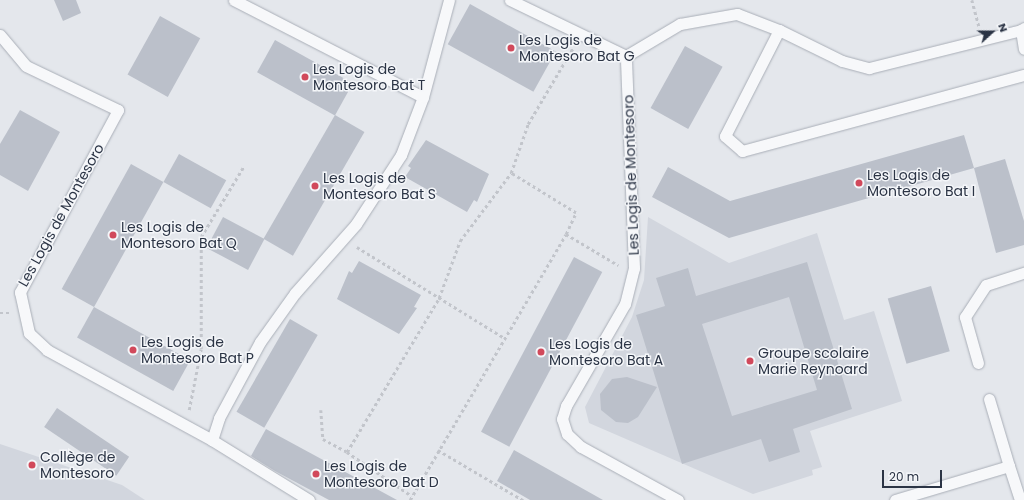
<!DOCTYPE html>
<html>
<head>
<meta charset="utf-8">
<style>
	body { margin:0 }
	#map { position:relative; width:1024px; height:500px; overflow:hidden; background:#e4e7ec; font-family:Poppins,sans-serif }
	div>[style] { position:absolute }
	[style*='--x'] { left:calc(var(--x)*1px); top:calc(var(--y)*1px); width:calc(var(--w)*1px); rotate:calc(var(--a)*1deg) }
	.built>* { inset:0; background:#d2d6de }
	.building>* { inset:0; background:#bbc0ca; transform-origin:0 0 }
	.path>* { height:2.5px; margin-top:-1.25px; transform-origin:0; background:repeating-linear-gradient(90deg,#c2c5cb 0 3px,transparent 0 6px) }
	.roads { filter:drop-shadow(0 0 1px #a9aeb7) drop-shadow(0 0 1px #a9aeb7) }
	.service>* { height:11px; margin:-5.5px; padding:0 5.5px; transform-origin:5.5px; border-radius:5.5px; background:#f7f8fa }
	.dots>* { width:11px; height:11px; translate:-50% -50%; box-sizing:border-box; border:2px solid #f4f6f9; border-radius:50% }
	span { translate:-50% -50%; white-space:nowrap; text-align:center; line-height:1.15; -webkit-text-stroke:3px #f4f6f9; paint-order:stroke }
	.poi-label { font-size:14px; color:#2b3445 }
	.left { translate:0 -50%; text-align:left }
	.street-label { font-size:14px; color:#2b3445 }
	.north { position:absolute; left:972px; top:12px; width:40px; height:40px; -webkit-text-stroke:3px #f4f6f9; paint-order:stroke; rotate:69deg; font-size:11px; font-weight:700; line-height:16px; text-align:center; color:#2b3445 }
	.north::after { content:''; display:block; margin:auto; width:14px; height:18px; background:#2b3445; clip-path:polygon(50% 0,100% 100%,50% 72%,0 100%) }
	.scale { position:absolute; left:882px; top:470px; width:60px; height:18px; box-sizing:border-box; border:2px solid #2b3445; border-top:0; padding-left:5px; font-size:12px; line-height:14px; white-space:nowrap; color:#2b3445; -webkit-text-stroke:3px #f4f6f9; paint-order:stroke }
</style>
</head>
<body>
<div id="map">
	<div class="built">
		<div style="clip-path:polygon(648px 217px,729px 263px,817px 233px,844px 320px,874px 311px,902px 401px,810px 431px,822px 467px,812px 470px,813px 475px,753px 494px,589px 423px,585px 407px,632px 317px,644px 280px)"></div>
		<div style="clip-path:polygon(0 444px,122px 485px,145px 500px,0 500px)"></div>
	</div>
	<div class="building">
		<div style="clip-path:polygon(54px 0,76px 0,81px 13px,63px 21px)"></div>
		<div style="left:470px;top:4px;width:98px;height:46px;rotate:29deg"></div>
		<div style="left:160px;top:16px;width:46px;height:67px;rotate:29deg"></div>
		<div style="left:275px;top:40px;width:89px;height:37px;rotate:29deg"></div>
		<div style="left:685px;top:46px;width:43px;height:71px;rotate:29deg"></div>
		<div style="clip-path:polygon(20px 110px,60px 132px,28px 191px,0 175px,0 144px)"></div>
		<div style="left:335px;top:115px;width:34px;height:143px;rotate:30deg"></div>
		<div style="clip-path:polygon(964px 135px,974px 168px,729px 238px,652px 197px,668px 167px,730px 201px)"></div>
		<div style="clip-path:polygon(426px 140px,489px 174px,477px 202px,474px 200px,467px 212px,405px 177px,411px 168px,408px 166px)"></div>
		<div style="left:179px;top:154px;width:54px;height:32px;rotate:29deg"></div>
		<div style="clip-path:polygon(1005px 159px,1024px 221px,1024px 245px,996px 253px,974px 168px)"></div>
		<div style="left:131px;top:164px;width:37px;height:143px;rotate:29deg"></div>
		<div style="left:223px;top:217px;width:47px;height:35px;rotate:28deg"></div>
		<div style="left:574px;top:257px;width:32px;height:198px;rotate:28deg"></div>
		<div style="clip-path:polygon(359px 261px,421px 295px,414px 307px,417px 308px,399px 334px,337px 299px,349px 271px,352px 273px)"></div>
		<div style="clip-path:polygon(evenodd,807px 262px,852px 409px,793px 429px,800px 452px,769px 462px,761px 439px,682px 464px,636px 315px,665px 306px,656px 278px,688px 268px,696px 296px,807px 262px,789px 297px,817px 390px,732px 416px,702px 324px,789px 297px)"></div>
		<div style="left:931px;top:286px;width:68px;height:45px;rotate:74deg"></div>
		<div style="left:94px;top:307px;width:110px;height:35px;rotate:29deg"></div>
		<div style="left:290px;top:319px;width:32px;height:107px;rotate:30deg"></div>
		<div style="clip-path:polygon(627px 377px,657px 387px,638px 417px,628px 423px,616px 422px,601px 410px,600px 394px,612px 379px)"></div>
		<div style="left:57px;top:408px;width:87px;height:23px;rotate:34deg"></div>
		<div style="clip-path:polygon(266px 429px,397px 500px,329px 500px,275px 471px,251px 456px)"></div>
		<div style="clip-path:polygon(514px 450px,603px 500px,530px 500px,497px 481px)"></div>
	</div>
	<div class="path">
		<div style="--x:972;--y:0;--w:27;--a:75"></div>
		<div style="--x:566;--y:234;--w:23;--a:-65"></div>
		<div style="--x:576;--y:213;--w:76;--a:-148.4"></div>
		<div style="--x:511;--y:173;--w:52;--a:-70.9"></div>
		<div style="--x:528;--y:124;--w:88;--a:-59.4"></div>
		<div style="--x:357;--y:247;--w:172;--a:31.7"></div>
		<div style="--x:0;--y:313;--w:9;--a:0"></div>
		<div style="--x:189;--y:410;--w:62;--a:-78.9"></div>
		<div style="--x:201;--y:349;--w:112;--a:-90"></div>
		<div style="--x:201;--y:237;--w:83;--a:-58.8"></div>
		<div style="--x:321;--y:410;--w:29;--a:86"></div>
		<div style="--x:323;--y:439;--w:27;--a:28"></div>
		<div style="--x:347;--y:452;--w:179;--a:-59.1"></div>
		<div style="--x:439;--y:298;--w:61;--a:-69.8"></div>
		<div style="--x:460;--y:241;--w:85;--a:-53.1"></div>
		<div style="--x:438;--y:450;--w:99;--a:30.5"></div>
		<div style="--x:347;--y:452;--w:78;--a:34.1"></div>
		<div style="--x:410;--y:500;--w:308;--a:-59.6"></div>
		<div style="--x:566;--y:234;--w:61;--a:30.8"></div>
	</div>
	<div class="roads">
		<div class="service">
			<div style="--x:234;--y:0;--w:212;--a:27.2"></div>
			<div style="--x:510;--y:0;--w:129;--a:25.8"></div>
			<div style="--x:1024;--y:28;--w:4;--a:146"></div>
			<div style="--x:1021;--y:30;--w:19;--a:81"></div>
			<div style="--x:779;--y:30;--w:119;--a:117"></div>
			<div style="--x:725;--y:136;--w:23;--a:41"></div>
			<div style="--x:742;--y:151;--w:292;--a:-15.1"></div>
			<div style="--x:0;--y:35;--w:40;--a:50"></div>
			<div style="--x:26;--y:66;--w:102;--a:25.6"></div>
			<div style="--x:118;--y:110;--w:207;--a:118.3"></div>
			<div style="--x:20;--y:292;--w:42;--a:77.6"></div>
			<div style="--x:29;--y:333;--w:25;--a:43"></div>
			<div style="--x:47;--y:350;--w:188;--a:28.6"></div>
			<div style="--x:978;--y:363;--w:48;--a:-105.8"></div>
			<div style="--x:965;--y:317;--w:38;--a:-57"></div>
			<div style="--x:986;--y:285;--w:40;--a:-18"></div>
			<div style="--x:989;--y:399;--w:70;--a:73.4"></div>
			<div style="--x:309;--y:500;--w:114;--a:-148.3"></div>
			<div style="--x:212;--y:440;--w:23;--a:-72"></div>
			<div style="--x:219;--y:418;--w:86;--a:-61.7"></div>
			<div style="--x:260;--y:342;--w:60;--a:-54.5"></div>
			<div style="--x:295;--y:293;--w:92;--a:-48.5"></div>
			<div style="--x:356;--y:224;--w:82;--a:-56.9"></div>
			<div style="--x:401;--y:155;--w:62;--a:-69.2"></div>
			<div style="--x:423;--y:97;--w:100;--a:-75"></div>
			<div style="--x:678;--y:500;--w:111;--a:-151.3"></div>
			<div style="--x:581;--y:447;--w:19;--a:-137"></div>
			<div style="--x:567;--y:434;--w:16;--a:-108"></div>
			<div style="--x:562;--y:419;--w:14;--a:-73"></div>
			<div style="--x:566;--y:406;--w:118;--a:-60"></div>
			<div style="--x:625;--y:304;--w:37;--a:-76"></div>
			<div style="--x:634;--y:268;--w:212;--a:-92.2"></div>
			<div style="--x:626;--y:56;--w:63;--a:-30.7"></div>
			<div style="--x:680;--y:24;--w:58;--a:-10"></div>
			<div style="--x:737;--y:14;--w:45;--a:20.9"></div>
			<div style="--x:779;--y:30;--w:70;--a:26.2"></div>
			<div style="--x:842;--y:61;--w:28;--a:15"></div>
			<div style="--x:869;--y:68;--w:157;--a:-14"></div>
			<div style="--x:895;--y:500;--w:119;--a:-16.6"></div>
			<div style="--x:1009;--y:466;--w:36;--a:72"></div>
		</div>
	</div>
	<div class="dots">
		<div style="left:511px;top:48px;background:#d1495b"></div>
		<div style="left:305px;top:77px;background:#d1495b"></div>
		<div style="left:859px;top:183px;background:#d1495b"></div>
		<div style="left:315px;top:186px;background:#d1495b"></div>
		<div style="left:113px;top:235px;background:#d1495b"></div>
		<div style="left:133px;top:350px;background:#d1495b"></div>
		<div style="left:541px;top:352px;background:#d1495b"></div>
		<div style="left:750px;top:361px;background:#d1495b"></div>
		<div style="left:32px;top:465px;background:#d1495b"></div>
		<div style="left:316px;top:474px;background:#d1495b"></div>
	</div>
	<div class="poi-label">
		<span class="left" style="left:519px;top:48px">Les Logis de<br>Montesoro Bat G</span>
		<span class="left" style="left:313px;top:77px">Les Logis de<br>Montesoro Bat T</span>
		<span class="left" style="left:867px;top:183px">Les Logis de<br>Montesoro Bat I</span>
		<span class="left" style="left:323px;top:186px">Les Logis de<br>Montesoro Bat S</span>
		<span class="left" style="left:121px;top:235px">Les Logis de<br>Montesoro Bat Q</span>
		<span class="left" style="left:141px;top:350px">Les Logis de<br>Montesoro Bat P</span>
		<span class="left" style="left:549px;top:352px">Les Logis de<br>Montesoro Bat A</span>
		<span class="left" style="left:758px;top:361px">Groupe scolaire<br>Marie Reynoard</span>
		<span class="left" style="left:40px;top:465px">Collège de<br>Montesoro</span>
		<span class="left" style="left:324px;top:474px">Les Logis de<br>Montesoro Bat D</span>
	</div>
	<div class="street-label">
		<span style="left:631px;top:175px;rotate:-92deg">Les Logis de Montesoro</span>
		<span style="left:61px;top:215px;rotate:-61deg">Les Logis de Montesoro</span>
	</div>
	<div class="north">N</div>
	<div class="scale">20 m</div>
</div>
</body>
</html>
